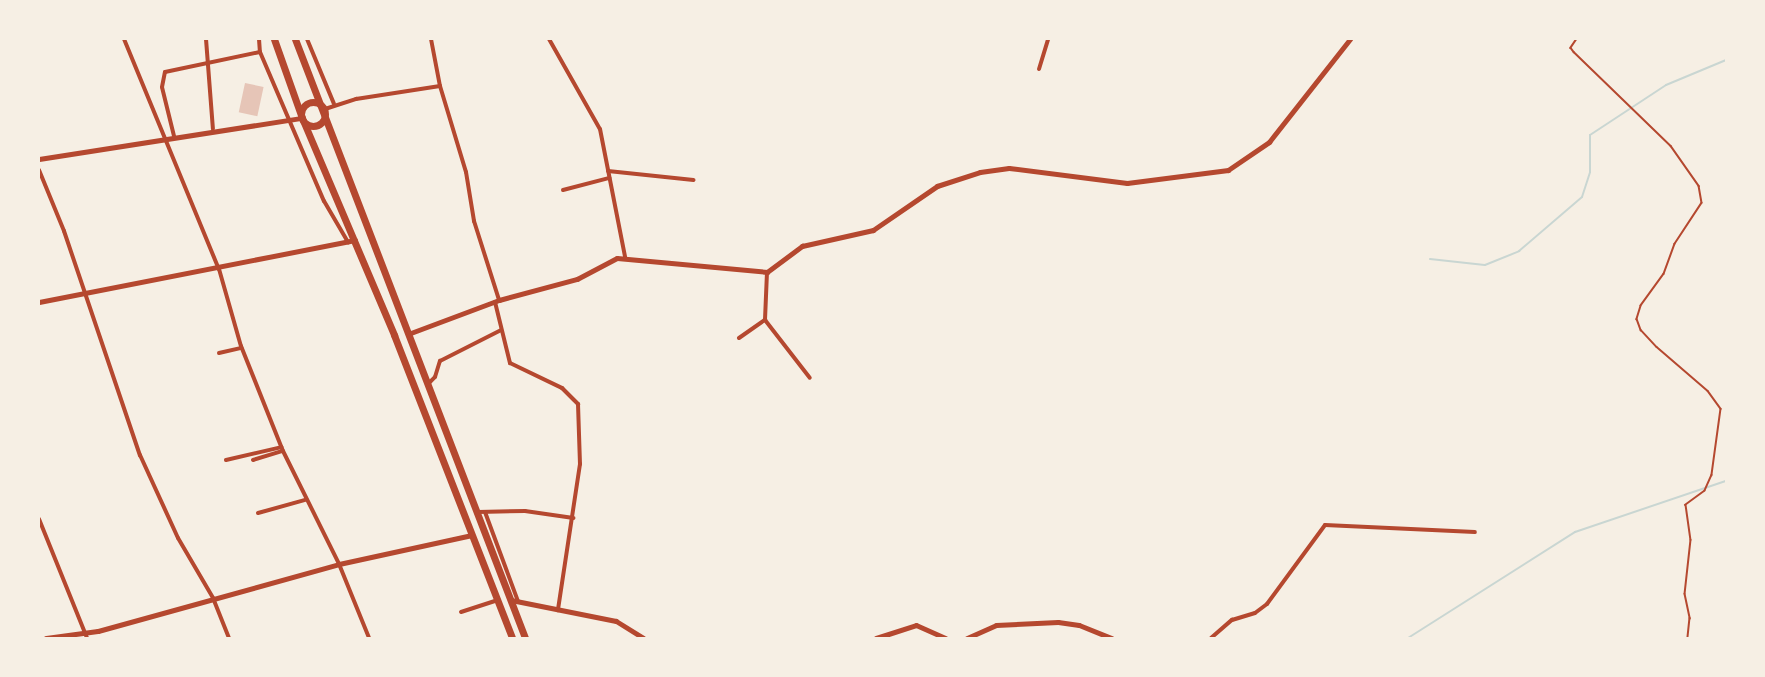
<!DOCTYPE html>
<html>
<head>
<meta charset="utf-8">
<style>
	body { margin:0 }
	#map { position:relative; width:1765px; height:677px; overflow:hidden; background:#f6efe4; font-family:Bitter,serif }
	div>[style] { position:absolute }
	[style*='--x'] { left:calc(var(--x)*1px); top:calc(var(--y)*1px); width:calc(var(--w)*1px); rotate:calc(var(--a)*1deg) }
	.stream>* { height:2px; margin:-1px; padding:0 1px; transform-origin:1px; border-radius:1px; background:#c9d6d2 }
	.building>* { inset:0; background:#e6c5b7; transform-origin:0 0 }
	.path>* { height:1.5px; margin:-0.75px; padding:0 0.75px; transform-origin:0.75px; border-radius:0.75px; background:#b5482f }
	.minor>* { height:4px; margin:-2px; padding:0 2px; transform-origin:2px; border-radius:2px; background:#b5482f }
	.tertiary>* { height:5px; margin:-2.5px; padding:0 2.5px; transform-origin:2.5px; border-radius:2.5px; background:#b5482f }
	.trunk>* { height:7px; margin:-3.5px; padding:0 3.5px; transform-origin:3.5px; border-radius:3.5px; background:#b5482f }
	.trunk>.ring { margin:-3.5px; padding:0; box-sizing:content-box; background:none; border:7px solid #b5482f; border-radius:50% }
	span { translate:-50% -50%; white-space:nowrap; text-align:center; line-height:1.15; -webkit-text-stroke:5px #f6efe4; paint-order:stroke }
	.frame { position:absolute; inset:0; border:40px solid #f6efe4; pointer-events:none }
</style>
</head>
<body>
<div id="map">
	<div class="stream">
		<div style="--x:1430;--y:259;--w:55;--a:6.2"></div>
		<div style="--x:1485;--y:265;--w:37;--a:-22"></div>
		<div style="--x:1519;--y:251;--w:83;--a:-40.6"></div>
		<div style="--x:1582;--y:197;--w:26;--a:-72"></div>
		<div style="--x:1590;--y:172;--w:37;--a:-90"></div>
		<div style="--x:1590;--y:135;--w:91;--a:-33.3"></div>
		<div style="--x:1666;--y:85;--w:65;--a:-22.6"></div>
		<div style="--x:1408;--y:638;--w:198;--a:-32.4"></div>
		<div style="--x:1575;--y:532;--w:159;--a:-18.7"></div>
	</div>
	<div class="building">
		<div style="left:245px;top:83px;width:19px;height:30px;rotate:12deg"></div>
	</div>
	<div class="path">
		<div style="--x:1577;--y:39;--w:11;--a:124"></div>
		<div style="--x:1571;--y:48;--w:5;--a:53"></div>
		<div style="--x:1574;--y:52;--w:135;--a:44.1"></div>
		<div style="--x:1671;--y:146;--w:49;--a:55"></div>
		<div style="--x:1699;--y:186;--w:17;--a:80"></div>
		<div style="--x:1702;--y:203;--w:49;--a:123.4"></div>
		<div style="--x:1675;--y:244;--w:32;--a:110"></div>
		<div style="--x:1664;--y:274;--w:39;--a:126"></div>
		<div style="--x:1641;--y:306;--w:14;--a:107"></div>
		<div style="--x:1637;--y:319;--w:12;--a:70"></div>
		<div style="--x:1641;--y:330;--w:23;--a:47"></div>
		<div style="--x:1657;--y:347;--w:67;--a:40.8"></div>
		<div style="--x:1708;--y:391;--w:22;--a:54"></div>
		<div style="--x:1721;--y:409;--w:67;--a:97.8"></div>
		<div style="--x:1712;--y:475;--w:17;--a:114"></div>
		<div style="--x:1705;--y:491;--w:24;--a:144"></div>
		<div style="--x:1686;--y:505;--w:35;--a:82"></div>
		<div style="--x:1691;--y:540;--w:54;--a:96.3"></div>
		<div style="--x:1685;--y:594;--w:25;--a:78"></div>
		<div style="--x:1690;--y:618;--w:20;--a:96"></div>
	</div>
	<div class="minor">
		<div style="--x:124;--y:39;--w:249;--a:67.6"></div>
		<div style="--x:219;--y:269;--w:80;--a:74.1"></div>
		<div style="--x:241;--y:346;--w:113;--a:68.2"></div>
		<div style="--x:283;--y:451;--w:126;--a:63.6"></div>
		<div style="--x:339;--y:564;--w:80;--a:67.9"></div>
		<div style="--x:206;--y:39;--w:90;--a:85.6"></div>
		<div style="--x:259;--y:39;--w:13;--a:86"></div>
		<div style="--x:260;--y:52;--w:162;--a:66.8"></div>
		<div style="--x:324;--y:201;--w:48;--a:59.7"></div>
		<div style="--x:307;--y:39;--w:70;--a:67.4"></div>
		<div style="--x:431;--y:39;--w:48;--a:79.2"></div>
		<div style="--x:440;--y:86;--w:90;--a:73.2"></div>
		<div style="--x:466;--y:172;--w:50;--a:80.7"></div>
		<div style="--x:474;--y:221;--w:83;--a:72.4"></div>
		<div style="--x:549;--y:39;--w:103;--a:60.5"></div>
		<div style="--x:600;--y:129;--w:130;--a:78.9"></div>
		<div style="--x:1039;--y:69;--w:31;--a:-73"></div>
		<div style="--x:325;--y:109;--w:33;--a:-18"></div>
		<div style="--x:356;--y:99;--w:85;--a:-8.8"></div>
		<div style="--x:174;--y:136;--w:50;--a:-103.8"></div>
		<div style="--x:162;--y:87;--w:15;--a:-79"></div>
		<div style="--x:165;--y:72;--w:97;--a:-11.9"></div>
		<div style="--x:39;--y:170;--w:66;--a:67.7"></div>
		<div style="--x:64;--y:231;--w:237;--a:71.3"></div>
		<div style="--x:140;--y:455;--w:91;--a:65.4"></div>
		<div style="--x:178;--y:538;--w:69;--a:59.7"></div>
		<div style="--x:213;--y:598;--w:43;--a:68.2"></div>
		<div style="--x:608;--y:171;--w:86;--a:6"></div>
		<div style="--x:563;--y:190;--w:48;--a:-14.6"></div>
		<div style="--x:767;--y:272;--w:48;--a:92.4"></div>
		<div style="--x:765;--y:320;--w:73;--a:52.2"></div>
		<div style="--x:495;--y:302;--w:63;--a:76.2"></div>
		<div style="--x:510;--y:363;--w:58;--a:25.7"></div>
		<div style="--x:562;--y:388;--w:23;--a:45"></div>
		<div style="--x:578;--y:404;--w:60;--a:88.1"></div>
		<div style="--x:580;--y:464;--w:148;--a:98.6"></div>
		<div style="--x:739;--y:338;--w:32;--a:-35"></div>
		<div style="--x:219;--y:353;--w:23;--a:-13"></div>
		<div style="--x:428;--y:384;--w:10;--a:-45"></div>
		<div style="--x:435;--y:377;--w:17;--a:-73"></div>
		<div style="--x:440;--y:361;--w:68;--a:-26.9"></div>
		<div style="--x:226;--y:460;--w:57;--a:-13.1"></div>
		<div style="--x:253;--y:460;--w:31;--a:-17"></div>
		<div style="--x:478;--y:512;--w:47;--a:-1.2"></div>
		<div style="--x:525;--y:511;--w:49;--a:8.3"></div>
		<div style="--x:485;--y:512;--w:95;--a:69.7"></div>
		<div style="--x:258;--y:513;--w:49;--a:-15.5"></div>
		<div style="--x:39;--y:519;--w:128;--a:68"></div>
		<div style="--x:461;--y:612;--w:38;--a:-18"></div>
		<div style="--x:1211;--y:638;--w:28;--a:-41"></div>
		<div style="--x:1232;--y:620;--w:24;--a:-17"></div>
		<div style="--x:1255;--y:613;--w:15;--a:-37"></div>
		<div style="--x:1267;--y:604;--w:98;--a:-53.7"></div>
		<div style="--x:1325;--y:525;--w:150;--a:2.7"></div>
	</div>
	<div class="tertiary">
		<div style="--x:39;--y:159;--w:266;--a:-8.9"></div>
		<div style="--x:39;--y:302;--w:322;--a:-11.1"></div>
		<div style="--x:408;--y:334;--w:97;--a:-20.5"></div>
		<div style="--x:499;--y:300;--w:81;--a:-15.1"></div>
		<div style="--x:577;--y:279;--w:45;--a:-27.7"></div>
		<div style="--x:617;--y:258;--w:151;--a:5.3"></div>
		<div style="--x:767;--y:272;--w:44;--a:-36.6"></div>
		<div style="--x:802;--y:246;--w:73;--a:-12.7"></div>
		<div style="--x:873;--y:230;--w:78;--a:-34.5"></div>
		<div style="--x:937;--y:186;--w:45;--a:-18"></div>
		<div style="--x:980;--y:172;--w:29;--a:-8"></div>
		<div style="--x:1009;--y:168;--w:119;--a:7.2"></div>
		<div style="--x:1127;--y:183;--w:102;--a:-7.3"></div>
		<div style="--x:1228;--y:170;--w:50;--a:-34.3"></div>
		<div style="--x:1269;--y:142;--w:131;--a:-51.8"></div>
		<div style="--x:511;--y:600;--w:107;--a:11.3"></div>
		<div style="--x:616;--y:621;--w:32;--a:32"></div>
		<div style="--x:46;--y:638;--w:52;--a:-7.7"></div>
		<div style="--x:98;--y:631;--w:250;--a:-15.5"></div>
		<div style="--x:339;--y:564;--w:136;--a:-12.3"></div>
		<div style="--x:876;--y:638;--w:42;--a:-18"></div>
		<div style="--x:916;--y:625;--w:32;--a:24"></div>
		<div style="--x:967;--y:638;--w:32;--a:-24"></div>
		<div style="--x:996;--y:625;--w:62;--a:-2.8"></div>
		<div style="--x:1058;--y:622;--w:21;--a:8"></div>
		<div style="--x:1079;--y:625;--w:35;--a:22"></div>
	</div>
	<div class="trunk">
		<div style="--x:274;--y:39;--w:84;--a:70.5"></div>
		<div style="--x:302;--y:118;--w:236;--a:67"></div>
		<div style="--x:394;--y:335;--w:325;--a:68.7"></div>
		<div style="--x:295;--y:39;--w:642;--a:68.99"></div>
		<div class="ring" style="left:301px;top:102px;width:17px;height:17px"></div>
	</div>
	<div class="frame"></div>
</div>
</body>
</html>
